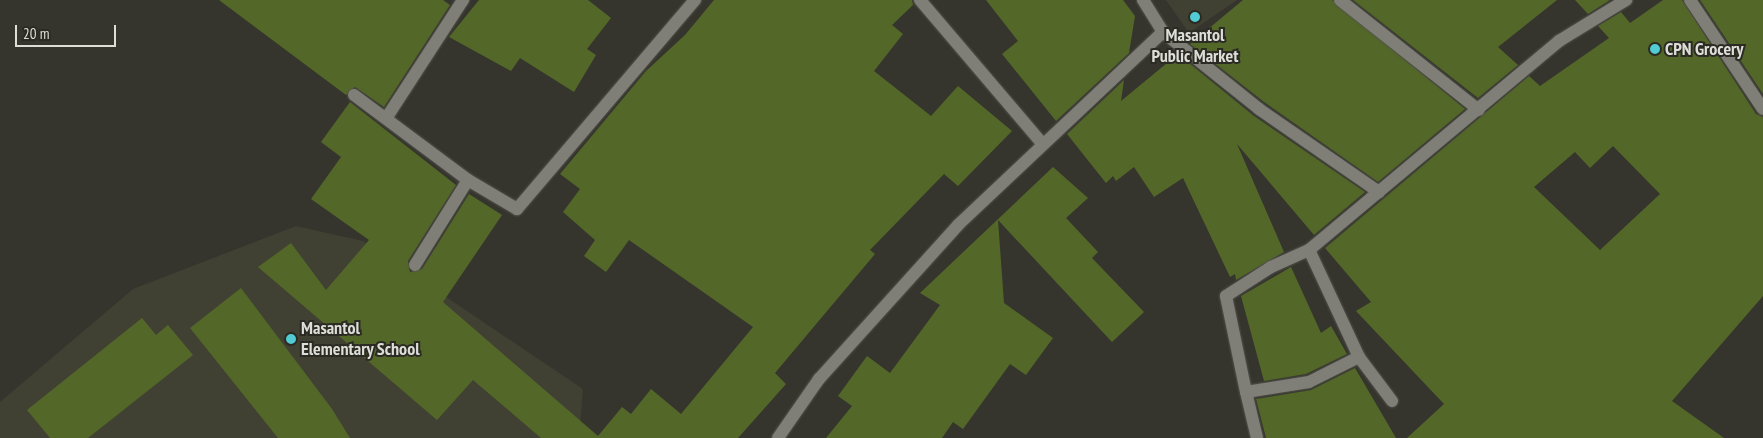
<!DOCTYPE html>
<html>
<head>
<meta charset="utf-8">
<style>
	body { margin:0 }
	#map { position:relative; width:1763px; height:438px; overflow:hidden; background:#35352d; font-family:"PT Sans Narrow",sans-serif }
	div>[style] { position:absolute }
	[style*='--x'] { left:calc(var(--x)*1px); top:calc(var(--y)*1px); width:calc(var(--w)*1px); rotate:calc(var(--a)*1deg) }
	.built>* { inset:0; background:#404033 }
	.building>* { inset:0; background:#536828 }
	.roads { filter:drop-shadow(0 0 1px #52524d) drop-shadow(0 0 1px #52524d) }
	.service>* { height:12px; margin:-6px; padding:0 6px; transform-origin:6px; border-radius:6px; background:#7f7f77 }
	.minor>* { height:12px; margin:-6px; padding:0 6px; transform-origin:6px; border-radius:6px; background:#7f7f77 }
	.secondary>* { height:12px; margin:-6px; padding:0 6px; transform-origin:6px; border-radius:6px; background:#7f7f77 }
	.dots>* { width:14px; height:14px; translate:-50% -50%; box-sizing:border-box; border:2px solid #2b2b24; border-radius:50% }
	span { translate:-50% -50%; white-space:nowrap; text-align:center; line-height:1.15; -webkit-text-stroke:4px #2b2b24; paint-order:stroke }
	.poi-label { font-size:18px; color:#deded9; font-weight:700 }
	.left { translate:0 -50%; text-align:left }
	.scale { position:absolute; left:15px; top:25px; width:101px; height:22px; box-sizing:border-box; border:2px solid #deded9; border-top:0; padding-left:6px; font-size:15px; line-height:18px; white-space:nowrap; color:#deded9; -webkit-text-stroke:4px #2b2b24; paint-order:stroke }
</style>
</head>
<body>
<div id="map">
	<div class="built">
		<div style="clip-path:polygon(1166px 0,1237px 0,1189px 33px)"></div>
		<div style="clip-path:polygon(296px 226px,363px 241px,583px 389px,579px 438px,0 438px,0 402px,133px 289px)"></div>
	</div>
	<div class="building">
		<div style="clip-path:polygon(219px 0,443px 0,450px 5px,384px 107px,355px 87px,346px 95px)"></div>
		<div style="clip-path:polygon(479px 0,588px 0,611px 18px,587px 49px,596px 55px,574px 92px,520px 58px,511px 71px,449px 37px)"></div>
		<div style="clip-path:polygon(714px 0,912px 0,913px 5px,892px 25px,903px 34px,874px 71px,931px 116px,958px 86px,1012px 131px,958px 186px,944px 174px,870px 250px,875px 254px,775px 373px,786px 384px,738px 438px,541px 438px,473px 380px,437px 420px,258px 267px,291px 243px,326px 290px,369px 240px,311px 199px,341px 157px,321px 142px,350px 102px,456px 185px,408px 261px,410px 272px,422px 269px,469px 194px,502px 215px,443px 302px,598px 436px,622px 407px,631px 414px,651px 389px,681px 414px,753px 327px,629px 240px,606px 272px,584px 256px,595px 240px,563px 212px,580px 189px,560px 174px,646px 71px,685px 35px)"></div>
		<div style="clip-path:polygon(986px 0,1123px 0,1135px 16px,1129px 53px,1056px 121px,1002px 54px,1018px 41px)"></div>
		<div style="clip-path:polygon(1243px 0,1332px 0,1465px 109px,1378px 182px,1264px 102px,1190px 44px)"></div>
		<div style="clip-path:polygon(1353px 0,1557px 0,1498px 47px,1518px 65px,1478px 98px)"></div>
		<div style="clip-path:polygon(1575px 0,1610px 0,1588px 14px)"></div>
		<div style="clip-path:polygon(evenodd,1663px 0,1682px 0,1756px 114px,1763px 117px,1763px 296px,1672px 401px,1724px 438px,1407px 438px,1444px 404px,1356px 311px,1371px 302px,1325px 248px,1529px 76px,1540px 86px,1609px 38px,1598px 26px,1621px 12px,1630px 23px,1663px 0,1613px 146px,1660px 194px,1600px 250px,1534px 187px,1575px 152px,1590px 168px,1613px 146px)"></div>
		<div style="clip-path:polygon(1700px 0,1763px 0,1763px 94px)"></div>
		<div style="clip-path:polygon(1178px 54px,1254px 116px,1365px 192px,1314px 235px,1237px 144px,1284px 252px,1236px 280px,1235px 274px,1230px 277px,1183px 178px,1154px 197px,1134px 167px,1116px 181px,1113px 176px,1106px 183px,1067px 134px,1124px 80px,1121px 101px)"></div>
		<div style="clip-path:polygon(1053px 167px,1088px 198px,1066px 218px,1098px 252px,1092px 258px,1144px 312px,1112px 342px,998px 220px,1004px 303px,1053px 338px,1026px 375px,1010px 364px,963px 429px,953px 422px,942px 438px,826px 438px,852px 406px,838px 396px,867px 356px,890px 373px,940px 305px,920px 293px)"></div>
		<div style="clip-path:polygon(1291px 267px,1321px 333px,1331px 326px,1347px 354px,1306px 374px,1264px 381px,1241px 296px)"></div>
		<div style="clip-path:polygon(241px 288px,332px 409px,350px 438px,278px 438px,190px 328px)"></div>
		<div style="clip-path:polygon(142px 318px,156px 335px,168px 325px,193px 355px,88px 438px,50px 438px,27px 410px)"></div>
		<div style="clip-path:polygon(1355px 368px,1396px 438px,1266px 438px,1256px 399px,1311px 390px)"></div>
	</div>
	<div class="roads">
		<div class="service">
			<div style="--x:415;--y:265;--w:100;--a:-58.1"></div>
		</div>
		<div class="minor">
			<div style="--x:920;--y:0;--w:187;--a:49.6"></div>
			<div style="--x:1340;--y:0;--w:177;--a:38.4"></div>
			<div style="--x:1690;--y:0;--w:131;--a:56.2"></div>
			<div style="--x:1163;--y:32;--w:123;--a:38.7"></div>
			<div style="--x:1259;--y:109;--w:146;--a:34.7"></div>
			<div style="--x:354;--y:95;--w:142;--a:36.7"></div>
			<div style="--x:468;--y:180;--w:57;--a:30.6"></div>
			<div style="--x:517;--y:209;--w:275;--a:-49.6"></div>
			<div style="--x:387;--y:117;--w:140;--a:-57"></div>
			<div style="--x:1246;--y:392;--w:98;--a:-101.8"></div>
			<div style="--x:1226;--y:296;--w:54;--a:-32.8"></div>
			<div style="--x:1271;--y:267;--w:42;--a:-24.1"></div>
			<div style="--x:1392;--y:401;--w:55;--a:-126.9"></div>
			<div style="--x:1359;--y:357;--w:118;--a:-115"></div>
			<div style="--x:1309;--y:250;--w:326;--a:-39.9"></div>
			<div style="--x:1559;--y:41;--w:79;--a:-31.5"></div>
			<div style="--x:1257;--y:438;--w:47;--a:-103.4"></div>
			<div style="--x:1246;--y:392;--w:64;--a:-9"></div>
			<div style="--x:1309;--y:382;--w:56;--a:-26.6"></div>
		</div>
		<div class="secondary">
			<div style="--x:778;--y:438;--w:72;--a:-55.2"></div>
			<div style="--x:819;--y:379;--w:207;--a:-47.9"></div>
			<div style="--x:958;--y:225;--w:282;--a:-43.3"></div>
			<div style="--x:1163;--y:32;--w:38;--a:-122"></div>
		</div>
	</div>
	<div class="dots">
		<div style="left:1195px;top:17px;background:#51ccd4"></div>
		<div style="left:1655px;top:49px;background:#51ccd4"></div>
		<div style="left:291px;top:339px;background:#51ccd4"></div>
	</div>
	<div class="poi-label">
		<span style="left:1195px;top:46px">Masantol<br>Public Market</span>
		<span class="left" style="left:1665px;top:49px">CPN Grocery</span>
		<span class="left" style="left:301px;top:339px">Masantol<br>Elementary School</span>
	</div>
	<div class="scale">20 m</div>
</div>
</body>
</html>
